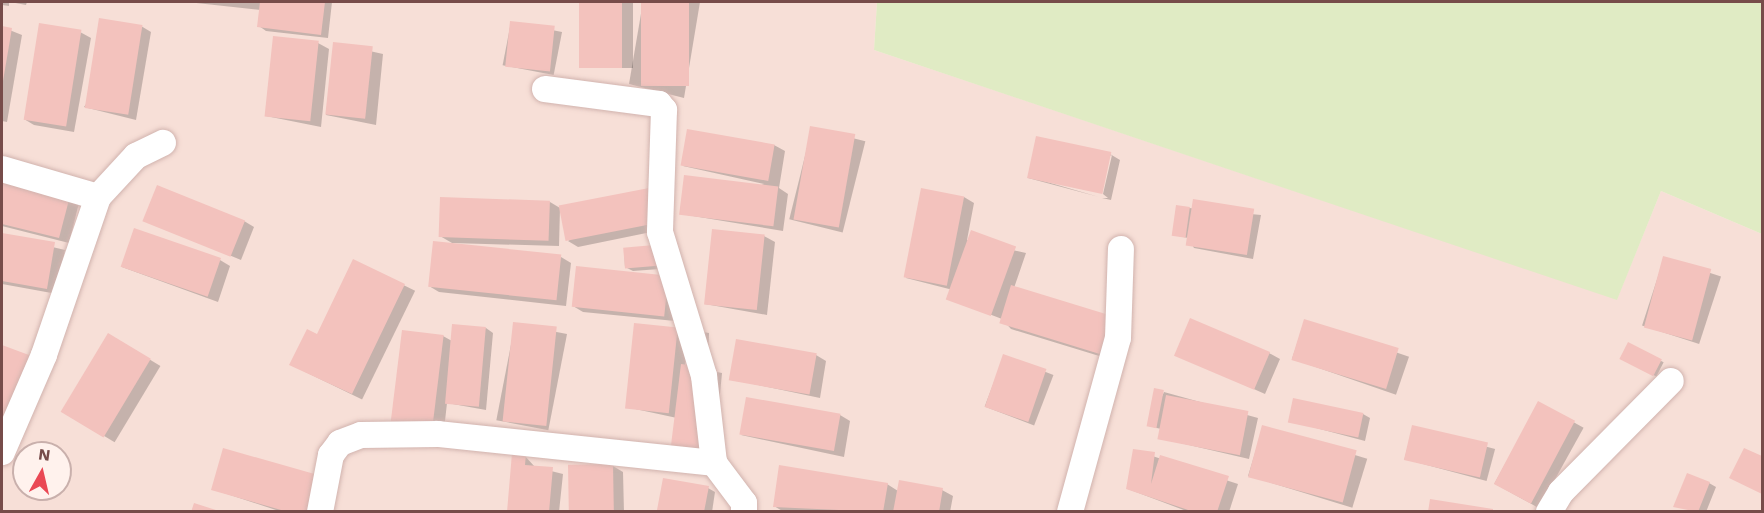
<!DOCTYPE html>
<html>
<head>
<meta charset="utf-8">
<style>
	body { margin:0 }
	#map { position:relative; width:1764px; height:513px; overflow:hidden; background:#fdede6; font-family:"Work Sans",sans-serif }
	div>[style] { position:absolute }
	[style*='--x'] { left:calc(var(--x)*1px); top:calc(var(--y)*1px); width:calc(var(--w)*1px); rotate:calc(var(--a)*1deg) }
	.residential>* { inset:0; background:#f7dfd7 }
	.green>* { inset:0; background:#e0ebc4 }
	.shadow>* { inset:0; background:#0003; transform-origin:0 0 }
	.building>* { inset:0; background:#f3c2bd; transform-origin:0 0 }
	.roads { filter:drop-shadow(0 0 2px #d1b3ae) drop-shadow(0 0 2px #d1b3ae) }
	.minor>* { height:26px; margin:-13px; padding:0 13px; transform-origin:13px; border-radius:13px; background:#fff }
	span { translate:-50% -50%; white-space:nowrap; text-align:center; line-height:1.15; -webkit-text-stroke:6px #fff2ed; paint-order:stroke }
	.frame { position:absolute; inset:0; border:3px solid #774c4a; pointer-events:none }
	.north { position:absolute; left:12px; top:441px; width:60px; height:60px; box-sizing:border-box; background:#fff2ed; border:2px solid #c9b0ac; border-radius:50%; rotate:8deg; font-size:16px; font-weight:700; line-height:24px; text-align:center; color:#774c4a }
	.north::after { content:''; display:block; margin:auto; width:21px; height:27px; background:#ea4854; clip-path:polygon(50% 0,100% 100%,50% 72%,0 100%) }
</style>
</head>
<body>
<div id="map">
	<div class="residential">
		<div style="clip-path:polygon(evenodd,2px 2px,877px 2px,874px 50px,1617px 299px,1661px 191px,1762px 234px,1762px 511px,2px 511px,2px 2px,24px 453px,60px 453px,60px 489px,24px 489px,24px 453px)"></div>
	</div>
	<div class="green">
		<div style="clip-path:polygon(877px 2px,1762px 2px,1762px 234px,1661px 191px,1617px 300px,874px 50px)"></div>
	</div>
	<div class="shadow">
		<div style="clip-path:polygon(2px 2px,9px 2px,9px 6px,2px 5px)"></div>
		<div style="clip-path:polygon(10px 2px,27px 2px,26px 5px)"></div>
		<div style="clip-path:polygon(187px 2px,332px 2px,328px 38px,266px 31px,259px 26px,261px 10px)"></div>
		<div style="left:581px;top:2px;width:52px;height:66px"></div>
		<div style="clip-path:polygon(643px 2px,700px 2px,684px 98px,629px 84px)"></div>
		<div style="left:511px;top:22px;width:52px;height:44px;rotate:11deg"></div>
		<div style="clip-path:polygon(141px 26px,151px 32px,136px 120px,84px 107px)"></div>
		<div style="clip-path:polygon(2px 27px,22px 35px,7px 122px,2px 121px)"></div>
		<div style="clip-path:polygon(80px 32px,91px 38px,74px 132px,34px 125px,24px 119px)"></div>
		<div style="clip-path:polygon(318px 43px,329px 49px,321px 127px,266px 116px)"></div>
		<div style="clip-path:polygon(334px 43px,383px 54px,376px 125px,326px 115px)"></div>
		<div style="left:812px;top:128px;width:55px;height:94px;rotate:14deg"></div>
		<div style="clip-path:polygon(774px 145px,785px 151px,779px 188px,788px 194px,783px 231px,681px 214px,764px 184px,683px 166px)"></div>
		<div style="clip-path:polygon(1110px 154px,1120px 160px,1111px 200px,1102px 198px,1108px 198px,1103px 194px,1112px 155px,1037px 179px,1099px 197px,1028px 178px)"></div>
		<div style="clip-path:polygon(2px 180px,79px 203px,69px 243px,2px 226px)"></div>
		<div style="clip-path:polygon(649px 190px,666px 229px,578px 247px,568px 241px)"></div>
		<div style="clip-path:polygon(964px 197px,974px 203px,967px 240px,1026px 253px,1014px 288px,1110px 317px,1109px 359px,1011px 329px,1002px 319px,950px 299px,953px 290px,906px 278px)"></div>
		<div style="clip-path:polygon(550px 202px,560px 208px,559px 246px,452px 243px,440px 236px)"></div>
		<div style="clip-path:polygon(1189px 208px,1261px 215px,1253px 259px,1194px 248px,1188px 238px,1174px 235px)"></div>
		<div style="clip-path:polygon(145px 220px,244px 221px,254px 227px,241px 260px)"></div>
		<div style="clip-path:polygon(2px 235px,65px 250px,57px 294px,2px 284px)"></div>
		<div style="clip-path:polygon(764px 236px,775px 242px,767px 315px,705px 304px)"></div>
		<div style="clip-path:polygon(434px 243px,561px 257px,571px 263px,566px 306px,439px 292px,429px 286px)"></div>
		<div style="clip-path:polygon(624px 248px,673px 268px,633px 271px,625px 267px)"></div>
		<div style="left:1664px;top:258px;width:60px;height:71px;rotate:18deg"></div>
		<div style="clip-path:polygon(220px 260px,230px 266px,218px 302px,122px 267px)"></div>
		<div style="left:354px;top:261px;width:68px;height:121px;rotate:26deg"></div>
		<div style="clip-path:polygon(668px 277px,675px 321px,583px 312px,573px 306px)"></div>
		<div style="left:1305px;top:321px;width:110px;height:40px;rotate:19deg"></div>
		<div style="left:515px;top:324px;width:53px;height:98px;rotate:11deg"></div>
		<div style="clip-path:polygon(486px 328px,493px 333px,486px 410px,447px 403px,444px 430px,394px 420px,443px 336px,452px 341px)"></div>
		<div style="clip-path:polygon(678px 329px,688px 336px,685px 366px,722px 373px,714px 456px,677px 418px,626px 407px)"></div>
		<div style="clip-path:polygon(691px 330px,709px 333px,708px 359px)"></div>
		<div style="left:109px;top:335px;width:60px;height:89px;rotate:31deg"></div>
		<div style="left:1628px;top:344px;width:40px;height:16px;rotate:27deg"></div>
		<div style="clip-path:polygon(2px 346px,36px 359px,2px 442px)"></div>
		<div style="clip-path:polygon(1269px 353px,1280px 359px,1265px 394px,1177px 355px)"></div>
		<div style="clip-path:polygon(816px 355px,826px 361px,820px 398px,730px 379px)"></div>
		<div style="left:1004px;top:356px;width:53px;height:54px;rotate:21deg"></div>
		<div style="clip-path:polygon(1164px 392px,1258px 418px,1249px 459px,1159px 438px,1161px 429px,1149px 426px)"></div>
		<div style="left:1539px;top:403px;width:51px;height:92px;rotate:29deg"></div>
		<div style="clip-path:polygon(1363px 414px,1370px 418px,1365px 441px,1290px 421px)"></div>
		<div style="clip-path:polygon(840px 415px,850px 421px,844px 457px,741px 435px)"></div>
		<div style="left:1263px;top:427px;width:109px;height:51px;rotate:17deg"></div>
		<div style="left:1413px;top:427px;width:85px;height:33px;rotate:15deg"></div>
		<div style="clip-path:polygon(1134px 450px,1238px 484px,1229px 512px,1189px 512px,1128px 489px)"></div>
		<div style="clip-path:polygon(525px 456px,535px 467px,563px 474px,559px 512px,509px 512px)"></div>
		<div style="clip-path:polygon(613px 466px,623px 472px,624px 512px,571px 512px)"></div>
		<div style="clip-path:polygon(1709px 483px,1716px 487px,1706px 512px,1675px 506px)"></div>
		<div style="clip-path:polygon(887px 484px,898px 491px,942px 490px,953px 496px,950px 512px,784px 512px,774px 506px)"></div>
		<div style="clip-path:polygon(708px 488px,715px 492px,712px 512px,659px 509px)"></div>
		<div style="clip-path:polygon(212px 489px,320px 512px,282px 512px)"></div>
	</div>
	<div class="building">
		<div style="clip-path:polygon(260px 2px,325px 2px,321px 35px,257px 27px)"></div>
		<div style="left:579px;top:2px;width:43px;height:66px"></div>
		<div style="left:641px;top:2px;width:48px;height:84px"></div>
		<div style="left:99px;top:18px;width:44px;height:91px;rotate:9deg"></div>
		<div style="left:510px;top:21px;width:45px;height:46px;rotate:6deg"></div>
		<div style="left:39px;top:23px;width:43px;height:98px;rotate:9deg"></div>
		<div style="clip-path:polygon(2px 26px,12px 28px,3px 81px,2px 81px)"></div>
		<div style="left:273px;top:36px;width:46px;height:81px;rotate:6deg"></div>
		<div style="left:333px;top:42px;width:40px;height:73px;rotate:6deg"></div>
		<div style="left:810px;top:126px;width:46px;height:95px;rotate:10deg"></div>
		<div style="left:687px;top:129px;width:89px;height:37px;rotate:10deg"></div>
		<div style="left:1036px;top:136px;width:77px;height:43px;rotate:12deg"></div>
		<div style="left:684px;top:175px;width:95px;height:40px;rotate:7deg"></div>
		<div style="clip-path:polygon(2px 179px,70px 196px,59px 238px,2px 224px)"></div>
		<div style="left:157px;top:185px;width:95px;height:39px;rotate:22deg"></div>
		<div style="left:649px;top:188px;width:36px;height:92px;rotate:79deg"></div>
		<div style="left:921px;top:188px;width:44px;height:91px;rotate:11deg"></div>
		<div style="left:440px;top:197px;width:110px;height:40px;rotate:2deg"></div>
		<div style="left:1193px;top:199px;width:62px;height:47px;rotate:9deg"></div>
		<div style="left:1176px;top:205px;width:14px;height:31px;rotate:8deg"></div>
		<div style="left:134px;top:228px;width:92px;height:41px;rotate:19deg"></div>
		<div style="left:712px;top:229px;width:53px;height:76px;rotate:6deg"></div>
		<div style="left:971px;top:230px;width:48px;height:74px;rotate:20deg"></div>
		<div style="clip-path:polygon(2px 233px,55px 242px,47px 289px,2px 281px)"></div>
		<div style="left:433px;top:241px;width:129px;height:46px;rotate:6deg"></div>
		<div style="left:665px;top:244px;width:21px;height:42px;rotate:85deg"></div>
		<div style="left:1663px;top:256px;width:50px;height:74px;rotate:15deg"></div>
		<div style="clip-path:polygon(353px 259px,405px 284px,352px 394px,289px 365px,307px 329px,317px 334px)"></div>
		<div style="left:576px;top:266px;width:93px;height:41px;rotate:6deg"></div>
		<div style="left:1011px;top:285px;width:105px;height:40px;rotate:17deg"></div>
		<div style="left:1190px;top:318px;width:87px;height:41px;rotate:23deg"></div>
		<div style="left:1304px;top:319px;width:99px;height:43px;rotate:17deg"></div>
		<div style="left:513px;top:322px;width:44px;height:100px;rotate:6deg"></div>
		<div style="left:634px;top:323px;width:44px;height:86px;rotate:6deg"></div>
		<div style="left:452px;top:324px;width:34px;height:80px;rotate:5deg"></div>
		<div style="left:402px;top:330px;width:42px;height:92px;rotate:7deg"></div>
		<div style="left:108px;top:333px;width:50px;height:92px;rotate:31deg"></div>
		<div style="left:736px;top:339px;width:82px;height:42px;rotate:10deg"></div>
		<div style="left:1628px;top:342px;width:38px;height:19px;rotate:27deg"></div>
		<div style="clip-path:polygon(2px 345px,37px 358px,2px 442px)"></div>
		<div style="left:1003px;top:354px;width:46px;height:56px;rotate:19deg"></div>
		<div style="left:681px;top:364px;width:35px;height:85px;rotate:7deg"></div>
		<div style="left:1154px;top:388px;width:10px;height:39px;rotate:11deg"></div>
		<div style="left:1166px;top:395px;width:84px;height:45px;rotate:11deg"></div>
		<div style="left:746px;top:397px;width:96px;height:38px;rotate:10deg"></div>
		<div style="left:1293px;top:398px;width:72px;height:25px;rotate:12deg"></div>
		<div style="left:1538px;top:401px;width:42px;height:94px;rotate:28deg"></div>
		<div style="left:1262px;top:425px;width:98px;height:54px;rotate:15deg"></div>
		<div style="left:1412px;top:425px;width:78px;height:36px;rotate:13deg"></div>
		<div style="clip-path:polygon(223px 448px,318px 475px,308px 512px,288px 512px,211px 490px)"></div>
		<div style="clip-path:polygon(1744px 448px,1762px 456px,1762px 494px,1729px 478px)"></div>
		<div style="clip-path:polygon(1133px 449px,1155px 452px,1151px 484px,1160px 455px,1229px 476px,1217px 512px,1194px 512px,1126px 489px)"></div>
		<div style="clip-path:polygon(512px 453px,526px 454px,525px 465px,553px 467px,549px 512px,507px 512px)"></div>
		<div style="left:613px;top:464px;width:48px;height:45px;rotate:89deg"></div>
		<div style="clip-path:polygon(779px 465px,888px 483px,883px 512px,773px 507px)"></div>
		<div style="clip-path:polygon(1687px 473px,1710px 482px,1698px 512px,1673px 507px)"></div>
		<div style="clip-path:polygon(663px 478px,709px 486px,704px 512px,657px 510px)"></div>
		<div style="clip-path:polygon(899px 480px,943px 488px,939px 512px,893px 512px)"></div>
		<div style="clip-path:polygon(1430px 499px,1493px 509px,1493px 512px,1428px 512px)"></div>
		<div style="clip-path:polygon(194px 503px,219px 511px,219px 512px,191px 512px)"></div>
	</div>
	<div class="roads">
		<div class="minor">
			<div style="--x:545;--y:89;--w:115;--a:7.5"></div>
			<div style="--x:659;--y:104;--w:8;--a:50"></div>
			<div style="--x:664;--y:110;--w:122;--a:91.9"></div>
			<div style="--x:660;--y:232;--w:151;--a:73"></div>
			<div style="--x:704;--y:376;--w:88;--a:83.4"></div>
			<div style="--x:714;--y:463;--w:50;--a:53.1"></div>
			<div style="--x:744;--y:503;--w:9;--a:90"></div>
			<div style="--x:2;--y:169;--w:100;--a:16.3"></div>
			<div style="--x:98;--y:197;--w:167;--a:108.9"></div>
			<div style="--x:44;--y:355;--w:106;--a:113.4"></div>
			<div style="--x:98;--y:197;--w:56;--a:-47.2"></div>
			<div style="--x:136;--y:156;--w:30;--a:-26"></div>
			<div style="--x:320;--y:512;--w:58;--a:-79.1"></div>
			<div style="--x:331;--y:455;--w:15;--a:-53"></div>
			<div style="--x:340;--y:443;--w:22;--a:-21"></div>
			<div style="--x:361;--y:435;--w:77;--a:-0.7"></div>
			<div style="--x:438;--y:434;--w:278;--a:6"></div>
			<div style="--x:1070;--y:512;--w:180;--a:-74.6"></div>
			<div style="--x:1118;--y:338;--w:89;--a:-88.1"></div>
			<div style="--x:1549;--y:512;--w:23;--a:-59"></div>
			<div style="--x:1561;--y:492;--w:156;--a:-45.3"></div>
		</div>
	</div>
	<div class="frame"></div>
	<div class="north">N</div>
</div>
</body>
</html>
